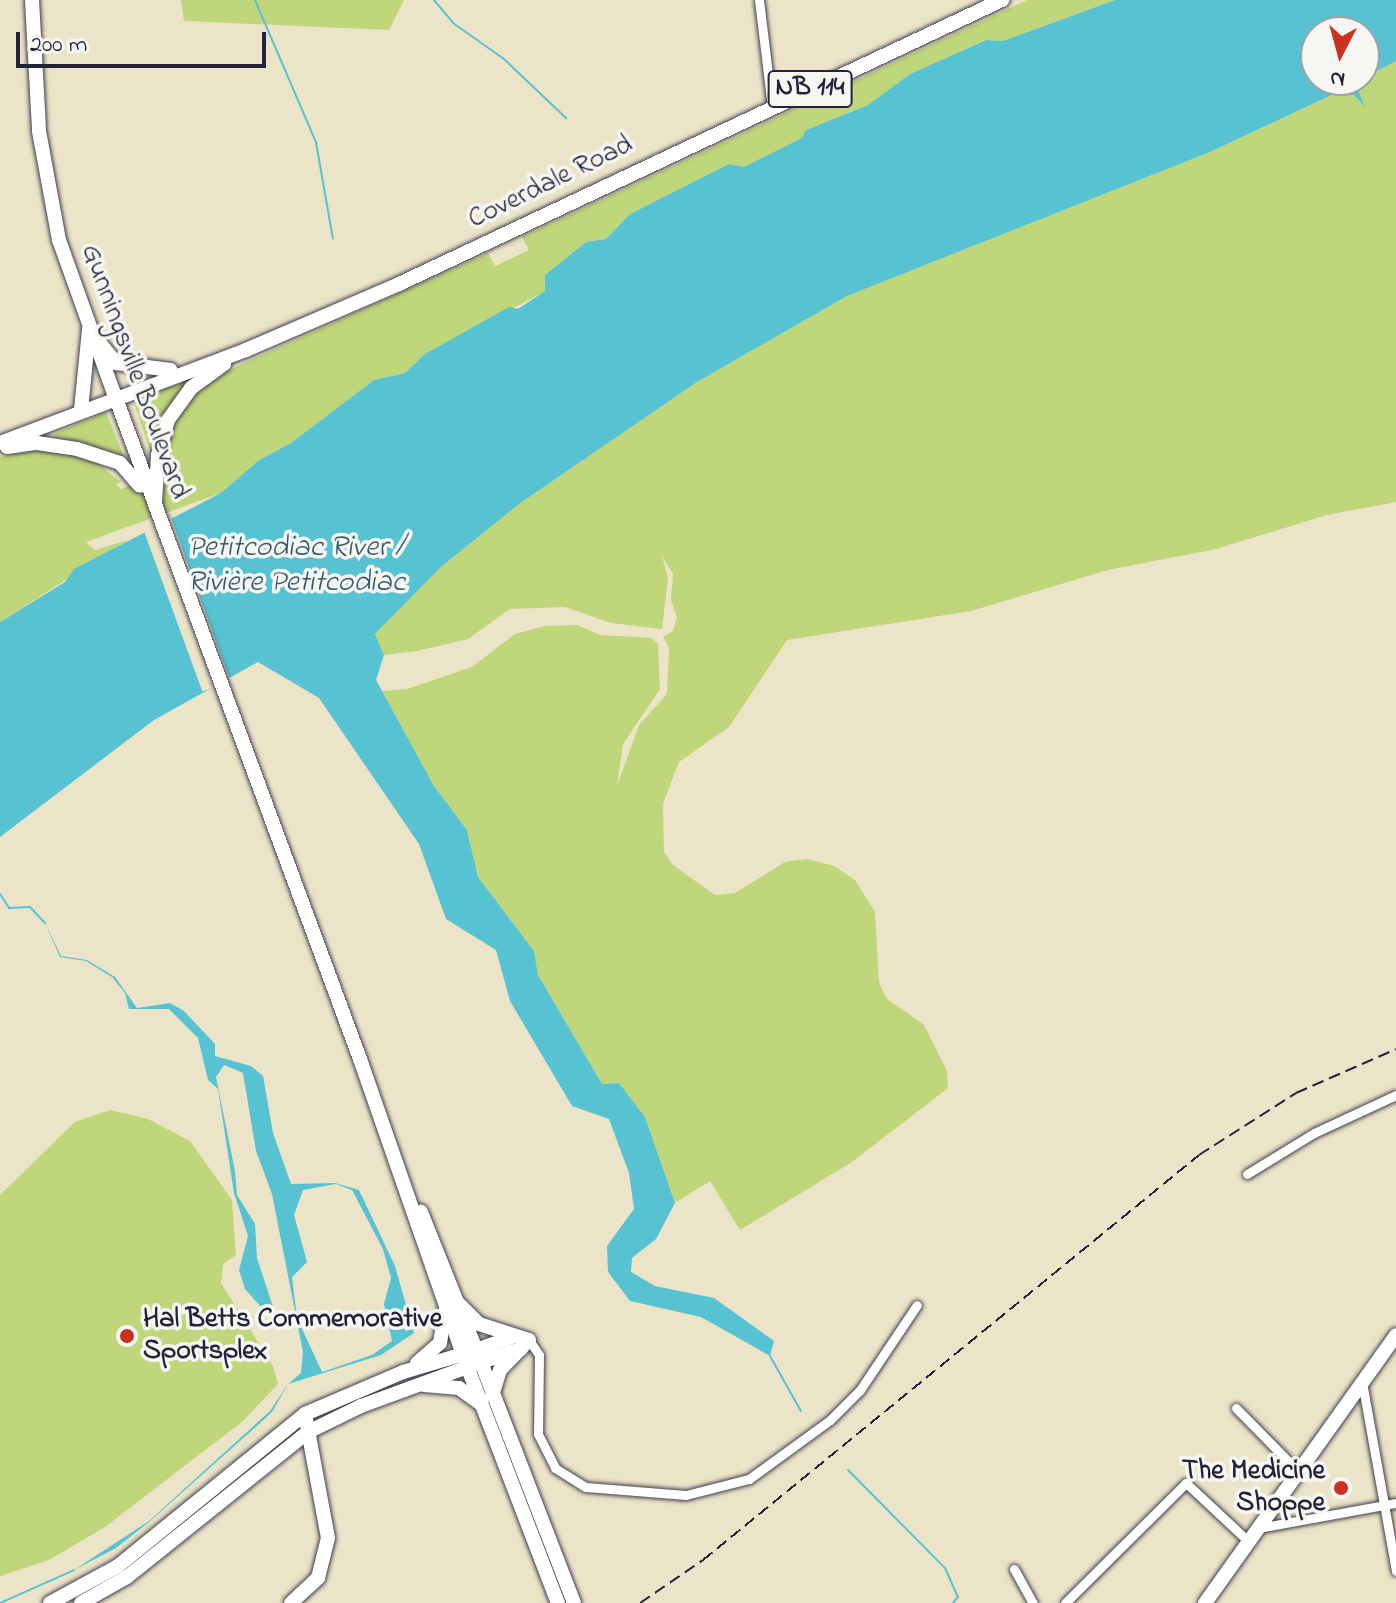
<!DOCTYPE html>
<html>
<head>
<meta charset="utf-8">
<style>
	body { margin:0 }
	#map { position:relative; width:1396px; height:1603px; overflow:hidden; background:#ece4c8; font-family:"Indie Flower",sans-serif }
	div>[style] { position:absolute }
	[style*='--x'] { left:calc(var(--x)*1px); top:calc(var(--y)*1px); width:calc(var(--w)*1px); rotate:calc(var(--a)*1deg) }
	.green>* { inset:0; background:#bfd67a }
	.water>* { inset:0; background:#57c2d2 }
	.pier>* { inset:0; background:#ece4c8; transform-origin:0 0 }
	.stream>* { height:2px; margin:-1px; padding:0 1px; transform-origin:1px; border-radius:1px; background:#57c2d2 }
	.roads { filter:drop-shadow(0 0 2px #403f50) drop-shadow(0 0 2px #403f50) }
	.street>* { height:9px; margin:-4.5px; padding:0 4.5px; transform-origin:4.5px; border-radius:4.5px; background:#fff }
	.secondary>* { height:14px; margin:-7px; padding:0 7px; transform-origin:7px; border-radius:7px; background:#fff }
	.primary>* { height:14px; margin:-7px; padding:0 7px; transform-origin:7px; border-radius:7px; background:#fff }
	.rail>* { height:2px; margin-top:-1px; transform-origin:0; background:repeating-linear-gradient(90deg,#22223b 0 12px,transparent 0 18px) }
	.dots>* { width:22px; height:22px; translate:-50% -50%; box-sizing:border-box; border:4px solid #f6f6f2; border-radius:50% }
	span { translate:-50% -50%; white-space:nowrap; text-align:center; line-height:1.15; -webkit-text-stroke:7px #f6f6f2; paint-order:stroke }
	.shield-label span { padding:2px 6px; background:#f6f6f2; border:2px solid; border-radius:6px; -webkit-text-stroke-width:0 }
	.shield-label { font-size:26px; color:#22223b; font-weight:700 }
	.street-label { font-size:28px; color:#22223b }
	.poi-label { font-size:28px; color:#22223b; font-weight:700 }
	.left { translate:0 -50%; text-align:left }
	.right { translate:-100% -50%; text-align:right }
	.water-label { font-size:30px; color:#355a70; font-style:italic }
	.north { position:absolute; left:1300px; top:16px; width:80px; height:80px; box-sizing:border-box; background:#f6f6f2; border:2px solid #a1a1a9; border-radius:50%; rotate:186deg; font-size:22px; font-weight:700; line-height:32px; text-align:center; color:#22223b }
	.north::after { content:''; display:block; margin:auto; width:28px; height:36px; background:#c8321e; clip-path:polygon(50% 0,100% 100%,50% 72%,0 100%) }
	.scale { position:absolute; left:16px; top:32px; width:250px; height:36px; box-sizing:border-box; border:4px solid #22223b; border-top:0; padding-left:10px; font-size:24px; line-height:28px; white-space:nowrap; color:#22223b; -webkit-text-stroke:6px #f6f6f2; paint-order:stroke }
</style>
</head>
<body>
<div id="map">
	<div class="green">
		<div style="clip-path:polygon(181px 0,404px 0,389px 30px,184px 21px)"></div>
		<div style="clip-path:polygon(1027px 0,1115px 0,1003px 41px,985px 40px,910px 74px,868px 105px,806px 130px,803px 138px,744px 168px,729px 164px,630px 214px,606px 239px,586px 242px,545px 275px,546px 291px,425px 354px,405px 373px,374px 380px,291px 443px,259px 460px,221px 493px,86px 542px,95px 550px,128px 540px,0 622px,0 457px,35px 449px,59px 450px,94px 461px,121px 482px,116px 484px,121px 489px,162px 472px,171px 427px,196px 390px,220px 374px,488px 253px,495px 266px,529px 250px,522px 237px)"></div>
		<div style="clip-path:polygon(1396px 61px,1396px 502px,1327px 515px,1216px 549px,1108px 570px,971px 611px,787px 640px,729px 727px,679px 762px,663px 803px,664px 852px,673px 865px,715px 895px,735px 893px,785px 862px,807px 859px,834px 866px,855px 880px,875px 912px,879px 982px,886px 998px,924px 1025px,947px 1071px,948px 1088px,852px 1162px,740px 1230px,710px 1181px,675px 1203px,645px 1117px,619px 1083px,602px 1084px,538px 975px,534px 951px,478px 877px,467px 830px,434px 786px,382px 691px,407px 689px,472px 667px,515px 634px,545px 626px,577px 625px,600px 635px,651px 638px,658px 644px,660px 689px,623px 744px,617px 786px,639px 725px,667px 694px,669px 648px,663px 637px,673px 631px,677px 617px,671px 600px,673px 574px,662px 556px,668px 578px,662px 629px,611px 623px,565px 607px,510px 609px,468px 639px,417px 651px,384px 655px,375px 634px,441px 567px,519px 504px,697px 382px,847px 296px,1210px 152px,1333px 95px,1354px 95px,1363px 105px,1355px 83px)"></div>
		<div style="clip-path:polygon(195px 378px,153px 452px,151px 453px,133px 400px)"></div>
		<div style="clip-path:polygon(106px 412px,124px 457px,54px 436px,54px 434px)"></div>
		<div style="clip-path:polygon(110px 1110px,148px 1119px,190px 1141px,232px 1200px,236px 1255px,223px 1264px,221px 1283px,273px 1366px,278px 1384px,243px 1421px,105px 1527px,49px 1560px,0 1576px,0 1195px,75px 1122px)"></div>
	</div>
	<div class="water">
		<div style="clip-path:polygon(1115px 0,1396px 0,1396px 61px,1364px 78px,1364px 32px,1316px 32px,1316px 80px,1360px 80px,1355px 83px,1365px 107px,1354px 95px,1332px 95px,1210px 152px,847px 296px,697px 382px,519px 504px,441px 567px,375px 634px,384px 655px,376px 680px,434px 786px,467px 830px,478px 877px,534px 951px,538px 975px,602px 1084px,619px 1083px,645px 1117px,675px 1203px,656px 1239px,632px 1258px,631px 1272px,655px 1286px,714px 1298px,774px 1341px,770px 1356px,701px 1317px,630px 1301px,608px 1272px,607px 1246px,634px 1209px,629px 1173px,609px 1119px,572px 1106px,510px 1001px,496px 950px,446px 919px,419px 844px,319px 698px,258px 662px,154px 720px,0 837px,0 622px,65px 582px,74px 569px,221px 493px,259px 460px,291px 443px,374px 380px,405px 373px,425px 354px,509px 307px,518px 309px,545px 291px,545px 275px,586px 242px,606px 239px,630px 214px,729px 164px,744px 167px,802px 138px,806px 130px,868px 105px,910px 74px,986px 40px,1003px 41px)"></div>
		<div style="clip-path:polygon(evenodd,45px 923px,61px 956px,87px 960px,115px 977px,137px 1008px,170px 1003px,184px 1011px,215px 1044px,215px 1056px,251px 1066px,263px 1076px,273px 1133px,291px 1184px,335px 1183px,359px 1190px,395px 1266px,414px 1333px,381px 1355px,288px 1384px,272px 1412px,259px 1424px,149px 1522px,116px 1548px,74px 1570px,149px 1521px,270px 1411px,288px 1384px,301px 1373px,303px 1352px,272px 1194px,256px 1151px,243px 1073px,224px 1065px,216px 1077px,235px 1171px,237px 1195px,255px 1224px,257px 1258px,274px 1310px,270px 1317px,245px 1289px,239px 1270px,248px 1236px,234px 1193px,218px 1089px,208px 1080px,198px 1038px,169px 1009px,129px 1009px,125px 993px,112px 977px,86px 961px,60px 957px,45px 923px,336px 1184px,352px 1190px,383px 1249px,391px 1278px,384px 1304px,392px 1341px,372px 1355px,322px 1372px,297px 1318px,292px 1277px,307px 1262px,294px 1215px,303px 1190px,336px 1184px)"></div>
	</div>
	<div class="pier">
		<div style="left:170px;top:515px;width:177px;height:30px;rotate:70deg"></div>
	</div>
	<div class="stream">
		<div style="--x:255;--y:0;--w:155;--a:66.8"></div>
		<div style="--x:316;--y:142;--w:98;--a:80.1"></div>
		<div style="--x:434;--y:0;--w:30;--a:50"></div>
		<div style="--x:453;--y:23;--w:62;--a:35.2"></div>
		<div style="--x:504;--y:59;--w:86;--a:43.6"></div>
		<div style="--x:0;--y:894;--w:17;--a:57"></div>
		<div style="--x:9;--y:908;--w:21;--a:-3"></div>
		<div style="--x:30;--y:907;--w:22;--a:47"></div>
		<div style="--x:770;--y:1356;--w:63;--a:60.6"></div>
		<div style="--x:848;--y:1470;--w:138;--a:45.3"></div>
		<div style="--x:945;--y:1568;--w:32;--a:66"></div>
		<div style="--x:958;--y:1597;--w:8;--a:130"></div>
		<div style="--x:0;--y:1603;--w:81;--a:-24"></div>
	</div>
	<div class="roads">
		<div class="street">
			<div style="--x:759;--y:0;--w:108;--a:83.1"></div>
			<div style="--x:1247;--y:1174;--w:79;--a:-31.5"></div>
			<div style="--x:1314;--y:1133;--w:90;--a:-24.9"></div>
			<div style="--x:529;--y:1340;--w:18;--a:56"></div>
			<div style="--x:539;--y:1355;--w:79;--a:90.7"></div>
			<div style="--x:538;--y:1434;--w:38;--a:63"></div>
			<div style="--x:555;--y:1468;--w:36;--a:32"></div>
			<div style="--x:586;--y:1487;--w:100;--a:4.6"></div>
			<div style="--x:686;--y:1495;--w:65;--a:-14.3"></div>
			<div style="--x:749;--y:1479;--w:100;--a:-36.1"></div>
			<div style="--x:830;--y:1420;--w:42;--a:-45"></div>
			<div style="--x:860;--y:1390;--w:102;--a:-56.2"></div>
			<div style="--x:1362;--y:1382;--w:192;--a:79.8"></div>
			<div style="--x:1236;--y:1408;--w:88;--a:45.5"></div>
			<div style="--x:1258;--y:1528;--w:140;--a:-10.3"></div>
			<div style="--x:1014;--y:1569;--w:39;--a:61"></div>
			<div style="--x:1065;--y:1603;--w:170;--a:-44.8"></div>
			<div style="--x:1186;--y:1483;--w:85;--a:43.1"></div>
		</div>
		<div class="secondary">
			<div style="--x:32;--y:0;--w:131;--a:86.9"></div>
			<div style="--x:39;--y:131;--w:111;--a:79.6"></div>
			<div style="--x:59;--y:240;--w:166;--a:70.3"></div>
			<div style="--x:459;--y:1304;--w:28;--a:45"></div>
			<div style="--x:479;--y:1324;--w:52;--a:17.7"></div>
			<div style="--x:529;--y:1340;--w:42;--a:134"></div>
			<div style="--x:500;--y:1370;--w:27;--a:107"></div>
			<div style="--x:521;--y:1349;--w:42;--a:162"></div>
			<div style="--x:481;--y:1362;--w:258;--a:68.9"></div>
			<div style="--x:476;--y:1350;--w:41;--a:-19.7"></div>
			<div style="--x:467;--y:1366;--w:254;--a:69"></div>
			<div style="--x:424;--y:1385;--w:35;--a:5"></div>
			<div style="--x:459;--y:1388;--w:26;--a:36"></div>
			<div style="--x:291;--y:1603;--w:37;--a:-43"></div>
			<div style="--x:318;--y:1578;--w:41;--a:-76"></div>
			<div style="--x:328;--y:1538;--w:126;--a:-100.5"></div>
		</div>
		<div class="primary">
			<div style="--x:89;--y:330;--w:43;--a:50.7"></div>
			<div style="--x:116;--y:363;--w:55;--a:7.3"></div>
			<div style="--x:115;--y:396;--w:707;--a:69.72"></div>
			<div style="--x:360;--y:1059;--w:325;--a:70.8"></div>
			<div style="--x:81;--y:410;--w:80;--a:-84.3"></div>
			<div style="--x:0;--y:443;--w:263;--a:-20.7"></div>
			<div style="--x:246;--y:350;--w:167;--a:-23.3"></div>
			<div style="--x:399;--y:284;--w:667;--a:-25.22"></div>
			<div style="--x:7;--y:447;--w:30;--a:-8"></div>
			<div style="--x:37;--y:443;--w:40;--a:8.5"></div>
			<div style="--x:77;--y:449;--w:45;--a:18"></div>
			<div style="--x:120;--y:463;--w:30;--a:49"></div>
			<div style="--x:155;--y:502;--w:47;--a:-86.3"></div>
			<div style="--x:158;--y:455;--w:36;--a:-74"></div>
			<div style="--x:168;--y:420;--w:39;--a:-54"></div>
			<div style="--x:191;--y:388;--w:41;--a:-36"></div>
			<div style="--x:417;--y:1363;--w:30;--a:-41"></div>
			<div style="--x:440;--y:1343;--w:32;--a:-81"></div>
			<div style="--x:50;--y:1603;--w:77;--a:-28.6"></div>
			<div style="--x:118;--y:1566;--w:241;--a:-39.1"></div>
			<div style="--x:305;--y:1414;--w:107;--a:-23.2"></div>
			<div style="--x:403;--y:1372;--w:70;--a:-16.6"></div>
			<div style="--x:81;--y:1603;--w:53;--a:-29.5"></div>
			<div style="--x:127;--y:1577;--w:232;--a:-38.7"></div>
			<div style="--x:308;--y:1432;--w:59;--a:-26.1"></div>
			<div style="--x:361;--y:1406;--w:128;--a:-20.1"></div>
			<div style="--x:481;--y:1362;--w:162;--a:-111.8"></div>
			<div style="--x:1205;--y:1603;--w:329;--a:-54.5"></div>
		</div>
	</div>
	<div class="rail">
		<div style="--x:640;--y:1603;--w:76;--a:-34.3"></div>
		<div style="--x:703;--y:1560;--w:640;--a:-39.23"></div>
		<div style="--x:1199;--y:1155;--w:115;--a:-32.6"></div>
		<div style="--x:1296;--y:1093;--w:109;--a:-23.7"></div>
	</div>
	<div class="dots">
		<div style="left:127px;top:1336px;background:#c8321e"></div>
		<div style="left:1341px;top:1488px;background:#c8321e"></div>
	</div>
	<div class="shield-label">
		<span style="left:810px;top:89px">NB 114</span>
	</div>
	<div class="street-label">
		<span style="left:551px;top:183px;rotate:-26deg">Coverdale Road</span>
		<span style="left:134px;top:372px;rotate:70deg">Gunningsville Boulevard</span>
	</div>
	<div class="poi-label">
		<span class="left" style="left:143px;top:1336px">Hal Betts Commemorative<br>Sportsplex</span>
		<span class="right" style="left:1325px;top:1488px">The Medicine<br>Shoppe</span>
	</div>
	<div class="water-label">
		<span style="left:296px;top:565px">Petitcodiac River /<br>Rivière Petitcodiac</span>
	</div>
	<div class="north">N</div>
	<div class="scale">200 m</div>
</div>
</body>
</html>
